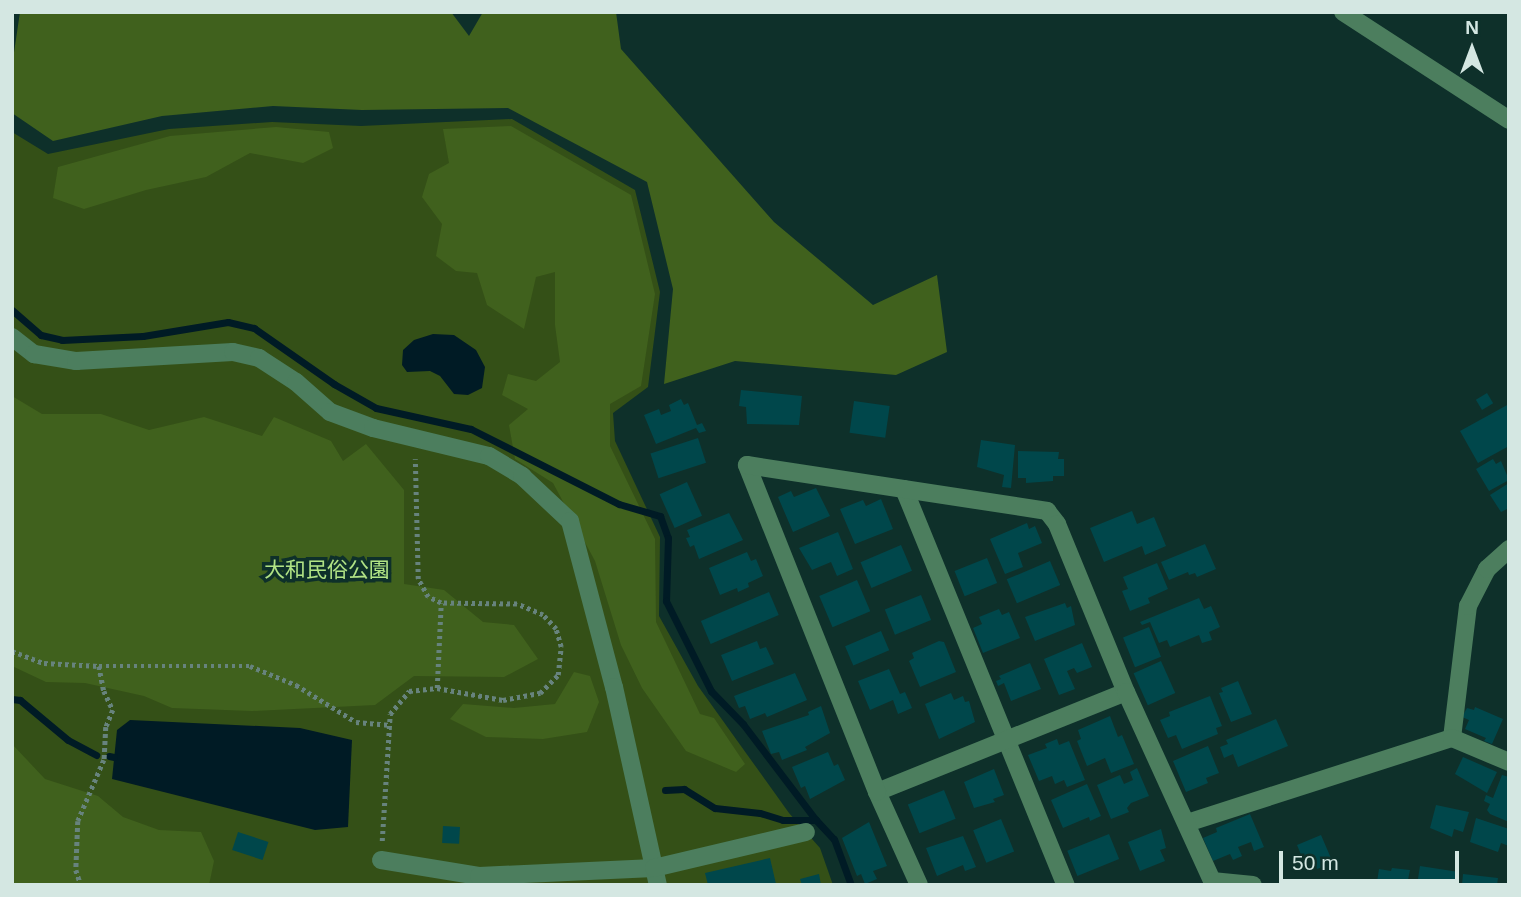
<!DOCTYPE html>
<html>
<head>
<meta charset="utf-8">
<style>
	body { margin:0 }
	#map { position:relative; width:1521px; height:897px; overflow:hidden; background:#0e302a; font-family:Arial,"Noto Sans JP",sans-serif }
	div>[style] { position:absolute }
	[style*='--x'] { left:calc(var(--x)*1px); top:calc(var(--y)*1px); width:calc(var(--w)*1px); rotate:calc(var(--a)*1deg) }
	.green>* { inset:0; background:#345017 }
	.forest>* { inset:0; background:#40611d }
	.water>* { inset:0; background:#001b25 }
	.stream>* { height:7px; margin:-3.5px; padding:0 3.5px; transform-origin:3.5px; border-radius:3.5px; background:#001b25 }
	.building>* { inset:0; background:#00474b; transform-origin:0 0 }
	.path>* { height:4.5px; margin-top:-2.25px; transform-origin:0; background:repeating-linear-gradient(90deg,#67837d 0 3.5px,transparent 0 7px) }
	.minor>* { height:18px; margin:-9px; padding:0 9px; transform-origin:9px; border-radius:9px; background:#4c7e5e }
	span { translate:-50% -50%; white-space:nowrap; text-align:center; line-height:1.15; -webkit-text-stroke:7px #0e302a; paint-order:stroke }
	.park-label { font-size:21px; color:#b1e385 }
	.frame { position:absolute; inset:0; border:14px solid #d4e7e2; pointer-events:none }
	.north { position:absolute; left:1437px; top:14px; width:70px; height:70px; -webkit-text-stroke:5px #0e302a; paint-order:stroke; rotate:0deg; font-size:19px; font-weight:700; line-height:28px; text-align:center; color:#d4e7e2 }
	.north::after { content:''; display:block; margin:auto; width:24px; height:32px; background:#d4e7e2; clip-path:polygon(50% 0,100% 100%,50% 72%,0 100%) }
	.scale { position:absolute; left:1279px; top:851px; width:180px; height:32px; box-sizing:border-box; border:4px solid #d4e7e2; border-top:0; padding-left:9px; font-size:21px; line-height:24px; white-space:nowrap; color:#d4e7e2; -webkit-text-stroke:5px #0e302a; paint-order:stroke }
</style>
</head>
<body>
<div id="map">
	<div class="green">
		<div style="clip-path:polygon(512px 119px,635px 190px,660px 292px,648px 387px,613px 413px,615px 441px,660px 537px,659px 616px,698px 686px,789px 813px,820px 848px,833px 885px,12px 885px,12px 132px,48px 154px,169px 129px,272px 122px,361px 126px)"></div>
	</div>
	<div class="forest">
		<div style="clip-path:polygon(20px 12px,451px 12px,469px 36px,483px 12px,616px 12px,621px 49px,774px 222px,873px 305px,937px 275px,947px 352px,896px 375px,735px 361px,664px 384px,673px 289px,647px 182px,508px 108px,362px 110px,273px 106px,162px 116px,53px 141px,12px 113px,12px 66px)"></div>
		<div style="clip-path:polygon(511px 126px,631px 195px,655px 294px,641px 386px,610px 404px,610px 446px,655px 539px,656px 622px,700px 714px,714px 718px,745px 764px,736px 772px,686px 751px,642px 688px,621px 645px,595px 561px,553px 483px,515px 459px,509px 425px,528px 409px,502px 395px,508px 374px,536px 381px,560px 362px,555px 325px,555px 272px,536px 277px,524px 329px,487px 305px,477px 273px,456px 271px,436px 256px,442px 224px,422px 197px,429px 174px,449px 163px,443px 129px)"></div>
		<div style="clip-path:polygon(276px 127px,329px 132px,333px 148px,303px 163px,250px 153px,206px 177px,146px 190px,84px 209px,53px 198px,58px 167px,170px 136px)"></div>
		<div style="clip-path:polygon(12px 396px,42px 414px,101px 414px,149px 430px,204px 417px,262px 436px,274px 417px,331px 441px,343px 461px,366px 444px,404px 490px,404px 584px,444px 590px,483px 622px,514px 625px,538px 659px,504px 677px,414px 676px,375px 705px,252px 711px,172px 708px,144px 696px,85px 683px,46px 682px,12px 666px)"></div>
		<div style="clip-path:polygon(574px 672px,590px 676px,599px 702px,587px 732px,543px 739px,486px 737px,450px 719px,463px 704px,514px 708px,555px 704px)"></div>
		<div style="clip-path:polygon(12px 744px,45px 779px,98px 796px,123px 817px,159px 830px,201px 832px,214px 861px,209px 885px,12px 885px)"></div>
	</div>
	<div class="water">
		<div style="clip-path:polygon(433px 334px,454px 335px,476px 350px,485px 367px,482px 388px,468px 395px,454px 394px,440px 376px,430px 371px,407px 372px,402px 365px,403px 350px,414px 340px)"></div>
		<div style="clip-path:polygon(130px 720px,300px 728px,352px 740px,348px 827px,315px 830px,112px 779px,117px 730px)"></div>
	</div>
	<div class="stream">
		<div style="--x:12;--y:310;--w:38;--a:41"></div>
		<div style="--x:41;--y:335;--w:22;--a:13"></div>
		<div style="--x:62;--y:340;--w:81;--a:-2.8"></div>
		<div style="--x:143;--y:336;--w:86;--a:-9.4"></div>
		<div style="--x:228;--y:322;--w:27;--a:13"></div>
		<div style="--x:254;--y:328;--w:98;--a:35"></div>
		<div style="--x:334;--y:384;--w:48;--a:29.7"></div>
		<div style="--x:376;--y:408;--w:97;--a:12.5"></div>
		<div style="--x:471;--y:429;--w:166;--a:26.9"></div>
		<div style="--x:619;--y:504;--w:43;--a:16.3"></div>
		<div style="--x:660;--y:516;--w:23;--a:70"></div>
		<div style="--x:668;--y:538;--w:63;--a:91.8"></div>
		<div style="--x:666;--y:601;--w:101;--a:63.4"></div>
		<div style="--x:711;--y:691;--w:46;--a:45.9"></div>
		<div style="--x:743;--y:724;--w:121;--a:52.8"></div>
		<div style="--x:816;--y:820;--w:26;--a:47"></div>
		<div style="--x:834;--y:839;--w:49;--a:69.7"></div>
		<div style="--x:12;--y:699;--w:8;--a:7"></div>
		<div style="--x:20;--y:700;--w:62;--a:39.8"></div>
		<div style="--x:68;--y:740;--w:32;--a:28"></div>
		<div style="--x:109;--y:756;--w:5;--a:11"></div>
		<div style="--x:665;--y:790;--w:19;--a:-3"></div>
		<div style="--x:684;--y:789;--w:36;--a:32"></div>
		<div style="--x:715;--y:808;--w:45;--a:6.3"></div>
		<div style="--x:760;--y:813;--w:24;--a:17"></div>
		<div style="--x:783;--y:820;--w:33;--a:0"></div>
	</div>
	<div class="building">
		<div style="clip-path:polygon(741px 390px,802px 396px,799px 425px,747px 424px,746px 407px,739px 406px)"></div>
		<div style="left:1487px;top:393px;width:12px;height:13px;rotate:59deg"></div>
		<div style="clip-path:polygon(681px 399px,684px 405px,688px 403px,697px 425px,702px 423px,706px 431px,699px 433px,696px 428px,656px 444px,644px 415px,659px 409px,661px 415px,671px 411px,669px 405px)"></div>
		<div style="left:854px;top:401px;width:36px;height:32px;rotate:8deg"></div>
		<div style="clip-path:polygon(1509px 404px,1509px 446px,1478px 463px,1460px 431px)"></div>
		<div style="left:698px;top:438px;width:26px;height:50px;rotate:72deg"></div>
		<div style="clip-path:polygon(981px 440px,1015px 445px,1011px 488px,1002px 487px,1004px 475px,977px 467px)"></div>
		<div style="clip-path:polygon(1018px 451px,1059px 452px,1058px 459px,1064px 459px,1064px 476px,1053px 476px,1053px 481px,1026px 483px,1026px 478px,1018px 478px)"></div>
		<div style="clip-path:polygon(1493px 459px,1496px 464px,1501px 461px,1509px 480px,1489px 491px,1476px 469px)"></div>
		<div style="left:687px;top:482px;width:37px;height:30px;rotate:66deg"></div>
		<div style="clip-path:polygon(1509px 483px,1509px 508px,1501px 512px,1490px 495px)"></div>
		<div style="clip-path:polygon(816px 488px,830px 516px,793px 532px,778px 497px,791px 491px,794px 497px)"></div>
		<div style="clip-path:polygon(881px 499px,893px 529px,855px 544px,840px 509px,863px 500px,866px 506px)"></div>
		<div style="clip-path:polygon(1132px 511px,1137px 524px,1154px 517px,1166px 546px,1145px 555px,1142px 546px,1104px 562px,1090px 528px)"></div>
		<div style="clip-path:polygon(729px 513px,743px 540px,699px 559px,694px 545px,690px 547px,686px 538px,690px 537px,687px 530px)"></div>
		<div style="clip-path:polygon(1027px 523px,1029px 529px,1035px 526px,1042px 543px,1018px 553px,1023px 567px,1005px 574px,990px 539px)"></div>
		<div style="clip-path:polygon(838px 532px,853px 569px,837px 576px,831px 562px,812px 570px,799px 548px)"></div>
		<div style="clip-path:polygon(1205px 544px,1216px 569px,1197px 577px,1195px 573px,1189px 575px,1188px 572px,1169px 580px,1161px 562px)"></div>
		<div style="left:901px;top:545px;width:28px;height:44px;rotate:67deg"></div>
		<div style="clip-path:polygon(747px 552px,751px 561px,756px 559px,763px 576px,748px 583px,749px 587px,738px 592px,737px 588px,720px 595px,709px 568px)"></div>
		<div style="left:987px;top:558px;width:27px;height:35px;rotate:68deg"></div>
		<div style="left:1050px;top:561px;width:26px;height:47px;rotate:67deg"></div>
		<div style="clip-path:polygon(1157px 563px,1168px 589px,1148px 598px,1150px 603px,1130px 611px,1122px 591px,1128px 589px,1123px 577px)"></div>
		<div style="left:857px;top:580px;width:34px;height:41px;rotate:67deg"></div>
		<div style="left:769px;top:592px;width:25px;height:74px;rotate:67deg"></div>
		<div style="left:921px;top:595px;width:27px;height:39px;rotate:68deg"></div>
		<div style="clip-path:polygon(1199px 598px,1204px 609px,1211px 606px,1220px 627px,1209px 632px,1212px 640px,1202px 643px,1199px 635px,1170px 647px,1167px 640px,1159px 643px,1150px 622px,1142px 625px,1140px 622px)"></div>
		<div style="clip-path:polygon(1065px 603px,1067px 608px,1071px 606px,1075px 625px,1035px 641px,1025px 617px)"></div>
		<div style="clip-path:polygon(999px 609px,1002px 615px,1009px 612px,1020px 638px,983px 653px,973px 628px,982px 624px,979px 617px)"></div>
		<div style="left:1149px;top:627px;width:32px;height:28px;rotate:68deg"></div>
		<div style="left:881px;top:631px;width:21px;height:39px;rotate:67deg"></div>
		<div style="clip-path:polygon(757px 641px,760px 649px,766px 647px,774px 664px,732px 681px,721px 655px)"></div>
		<div style="clip-path:polygon(939px 641px,944px 642px,956px 672px,920px 687px,909px 661px,914px 658px,912px 653px)"></div>
		<div style="clip-path:polygon(1082px 643px,1092px 667px,1077px 673px,1074px 668px,1067px 671px,1075px 689px,1059px 695px,1044px 659px)"></div>
		<div style="left:1161px;top:661px;width:35px;height:30px;rotate:66deg"></div>
		<div style="clip-path:polygon(1030px 663px,1041px 689px,1011px 701px,1004px 683px,998px 686px,996px 681px,1001px 679px,999px 676px)"></div>
		<div style="clip-path:polygon(889px 669px,900px 694px,905px 692px,912px 708px,898px 714px,893px 700px,870px 710px,858px 681px)"></div>
		<div style="clip-path:polygon(795px 673px,807px 700px,767px 717px,765px 713px,750px 719px,745px 706px,739px 708px,734px 696px)"></div>
		<div style="clip-path:polygon(1238px 681px,1252px 714px,1231px 722px,1219px 693px,1223px 692px,1221px 688px)"></div>
		<div style="clip-path:polygon(951px 693px,954px 700px,963px 696px,965px 702px,969px 701px,975px 722px,939px 739px,925px 704px)"></div>
		<div style="clip-path:polygon(1210px 696px,1222px 726px,1216px 728px,1218px 734px,1182px 749px,1176px 735px,1168px 738px,1160px 720px,1170px 716px,1169px 712px)"></div>
		<div style="clip-path:polygon(821px 706px,830px 733px,805px 747px,807px 750px,782px 760px,779px 752px,771px 754px,762px 731px,809px 715px,808px 712px)"></div>
		<div style="clip-path:polygon(1475px 707px,1503px 719px,1492px 744px,1484px 741px,1486px 738px,1465px 729px,1469px 720px,1462px 717px,1467px 708px,1474px 710px)"></div>
		<div style="clip-path:polygon(1110px 716px,1118px 737px,1122px 735px,1134px 764px,1111px 773px,1105px 758px,1087px 766px,1077px 741px,1081px 739px,1078px 730px)"></div>
		<div style="clip-path:polygon(1276px 719px,1288px 746px,1238px 767px,1233px 754px,1224px 758px,1220px 747px,1228px 744px,1226px 740px)"></div>
		<div style="clip-path:polygon(1057px 739px,1059px 745px,1069px 741px,1085px 780px,1067px 787px,1064px 780px,1055px 784px,1052px 776px,1039px 781px,1028px 755px,1047px 748px,1045px 744px)"></div>
		<div style="clip-path:polygon(1208px 746px,1219px 773px,1206px 778px,1208px 783px,1186px 792px,1173px 761px)"></div>
		<div style="clip-path:polygon(828px 752px,834px 766px,838px 764px,845px 780px,810px 799px,805px 786px,801px 788px,792px 767px)"></div>
		<div style="clip-path:polygon(1463px 757px,1497px 772px,1487px 793px,1455px 774px)"></div>
		<div style="clip-path:polygon(1137px 768px,1149px 796px,1131px 803px,1127px 808px,1129px 812px,1111px 819px,1097px 785px,1120px 775px,1124px 784px,1133px 780px,1130px 772px)"></div>
		<div style="clip-path:polygon(994px 769px,1004px 795px,993px 799px,995px 802px,974px 808px,964px 782px)"></div>
		<div style="clip-path:polygon(1502px 775px,1509px 777px,1509px 822px,1490px 814px,1487px 810px,1490px 804px,1484px 801px,1486px 795px,1493px 798px)"></div>
		<div style="clip-path:polygon(1087px 784px,1101px 816px,1090px 821px,1089px 817px,1063px 828px,1051px 800px)"></div>
		<div style="left:944px;top:790px;width:31px;height:39px;rotate:68deg"></div>
		<div style="clip-path:polygon(1436px 805px,1469px 812px,1463px 832px,1454px 829px,1452px 837px,1430px 828px)"></div>
		<div style="clip-path:polygon(1250px 814px,1264px 847px,1254px 851px,1251px 842px,1238px 847px,1242px 856px,1233px 860px,1230px 854px,1213px 861px,1203px 838px,1217px 832px,1216px 828px)"></div>
		<div style="clip-path:polygon(1476px 818px,1509px 829px,1509px 846px,1501px 843px,1498px 852px,1470px 842px)"></div>
		<div style="left:1001px;top:819px;width:35px;height:30px;rotate:68deg"></div>
		<div style="clip-path:polygon(869px 822px,887px 866px,873px 871px,877px 879px,865px 884px,861px 874px,857px 876px,842px 838px)"></div>
		<div style="left:443px;top:826px;width:17px;height:17px;rotate:3deg"></div>
		<div style="clip-path:polygon(1161px 829px,1166px 848px,1160px 850px,1165px 861px,1140px 871px,1128px 842px)"></div>
		<div style="left:238px;top:832px;width:32px;height:19px;rotate:18deg"></div>
		<div style="left:1109px;top:834px;width:27px;height:45px;rotate:68deg"></div>
		<div style="clip-path:polygon(1321px 835px,1333px 863px,1317px 869px,1313px 859px,1304px 862px,1297px 845px)"></div>
		<div style="clip-path:polygon(963px 836px,976px 867px,965px 871px,963px 865px,937px 876px,926px 848px)"></div>
		<div style="clip-path:polygon(770px 858px,776px 884px,708px 885px,705px 873px)"></div>
		<div style="clip-path:polygon(1420px 866px,1459px 872px,1457px 885px,1417px 885px)"></div>
		<div style="clip-path:polygon(1392px 868px,1410px 870px,1407px 885px,1377px 882px,1379px 869px,1391px 871px)"></div>
		<div style="clip-path:polygon(819px 874px,821px 885px,802px 885px,800px 879px)"></div>
		<div style="clip-path:polygon(1463px 874px,1498px 878px,1497px 885px,1462px 885px)"></div>
	</div>
	<div class="path">
		<div style="--x:12;--y:651;--w:34;--a:21"></div>
		<div style="--x:44;--y:663;--w:55;--a:3.1"></div>
		<div style="--x:99;--y:666;--w:25;--a:79"></div>
		<div style="--x:104;--y:691;--w:21;--a:65"></div>
		<div style="--x:113;--y:710;--w:18;--a:112"></div>
		<div style="--x:106;--y:727;--w:33;--a:93"></div>
		<div style="--x:104;--y:760;--w:66;--a:113.1"></div>
		<div style="--x:78;--y:821;--w:49;--a:92.3"></div>
		<div style="--x:76;--y:870;--w:16;--a:72"></div>
		<div style="--x:99;--y:666;--w:151;--a:0"></div>
		<div style="--x:250;--y:666;--w:50;--a:22.4"></div>
		<div style="--x:296;--y:685;--w:70;--a:31.7"></div>
		<div style="--x:356;--y:722;--w:32;--a:5"></div>
		<div style="--x:437;--y:688;--w:67;--a:10.3"></div>
		<div style="--x:503;--y:700;--w:38;--a:-11"></div>
		<div style="--x:540;--y:693;--w:25;--a:-45"></div>
		<div style="--x:558;--y:675;--w:28;--a:-84"></div>
		<div style="--x:561;--y:647;--w:19;--a:-106"></div>
		<div style="--x:556;--y:629;--w:19;--a:-133"></div>
		<div style="--x:543;--y:615;--w:28;--a:-157"></div>
		<div style="--x:517;--y:604;--w:76;--a:-179.2"></div>
		<div style="--x:382;--y:841;--w:127;--a:-86.4"></div>
		<div style="--x:390;--y:714;--w:30;--a:-50"></div>
		<div style="--x:409;--y:691;--w:28;--a:-6"></div>
		<div style="--x:437;--y:688;--w:85;--a:-87.3"></div>
		<div style="--x:441;--y:603;--w:14;--a:-155"></div>
		<div style="--x:428;--y:597;--w:21;--a:-119"></div>
		<div style="--x:418;--y:579;--w:120;--a:-91.4"></div>
	</div>
	<div class="minor">
		<div style="--x:1343;--y:12;--w:198;--a:33"></div>
		<div style="--x:12;--y:337;--w:28;--a:38"></div>
		<div style="--x:34;--y:354;--w:43;--a:9.5"></div>
		<div style="--x:76;--y:361;--w:157;--a:-3.3"></div>
		<div style="--x:233;--y:352;--w:27;--a:13"></div>
		<div style="--x:259;--y:358;--w:44;--a:33"></div>
		<div style="--x:296;--y:382;--w:45;--a:41.4"></div>
		<div style="--x:330;--y:412;--w:46;--a:20.4"></div>
		<div style="--x:373;--y:428;--w:119;--a:13.6"></div>
		<div style="--x:489;--y:456;--w:39;--a:31"></div>
		<div style="--x:522;--y:476;--w:66;--a:43.2"></div>
		<div style="--x:570;--y:521;--w:172;--a:75.2"></div>
		<div style="--x:614;--y:687;--w:203;--a:77.5"></div>
		<div style="--x:904;--y:489;--w:428;--a:67.8"></div>
		<div style="--x:1452;--y:738;--w:133;--a:-83.1"></div>
		<div style="--x:1468;--y:606;--w:42;--a:-62.8"></div>
		<div style="--x:1487;--y:569;--w:30;--a:-42"></div>
		<div style="--x:877;--y:792;--w:268;--a:-21.9"></div>
		<div style="--x:1187;--y:823;--w:278;--a:-17.8"></div>
		<div style="--x:1452;--y:738;--w:62;--a:22.8"></div>
		<div style="--x:381;--y:860;--w:99;--a:9.3"></div>
		<div style="--x:479;--y:876;--w:175;--a:-2.6"></div>
		<div style="--x:654;--y:868;--w:156;--a:-13.3"></div>
		<div style="--x:919;--y:885;--w:102;--a:-114.3"></div>
		<div style="--x:877;--y:792;--w:352;--a:-111.7"></div>
		<div style="--x:747;--y:465;--w:304;--a:8.7"></div>
		<div style="--x:1047;--y:511;--w:16;--a:52"></div>
		<div style="--x:1057;--y:524;--w:182;--a:67.7"></div>
		<div style="--x:1126;--y:692;--w:208;--a:65.5"></div>
		<div style="--x:1212;--y:881;--w:41;--a:5.6"></div>
	</div>
	<div class="park-label">
		<span style="left:327px;top:570px">大和民俗公園</span>
	</div>
	<div class="frame"></div>
	<div class="north">N</div>
	<div class="scale">50 m</div>
</div>
</body>
</html>
